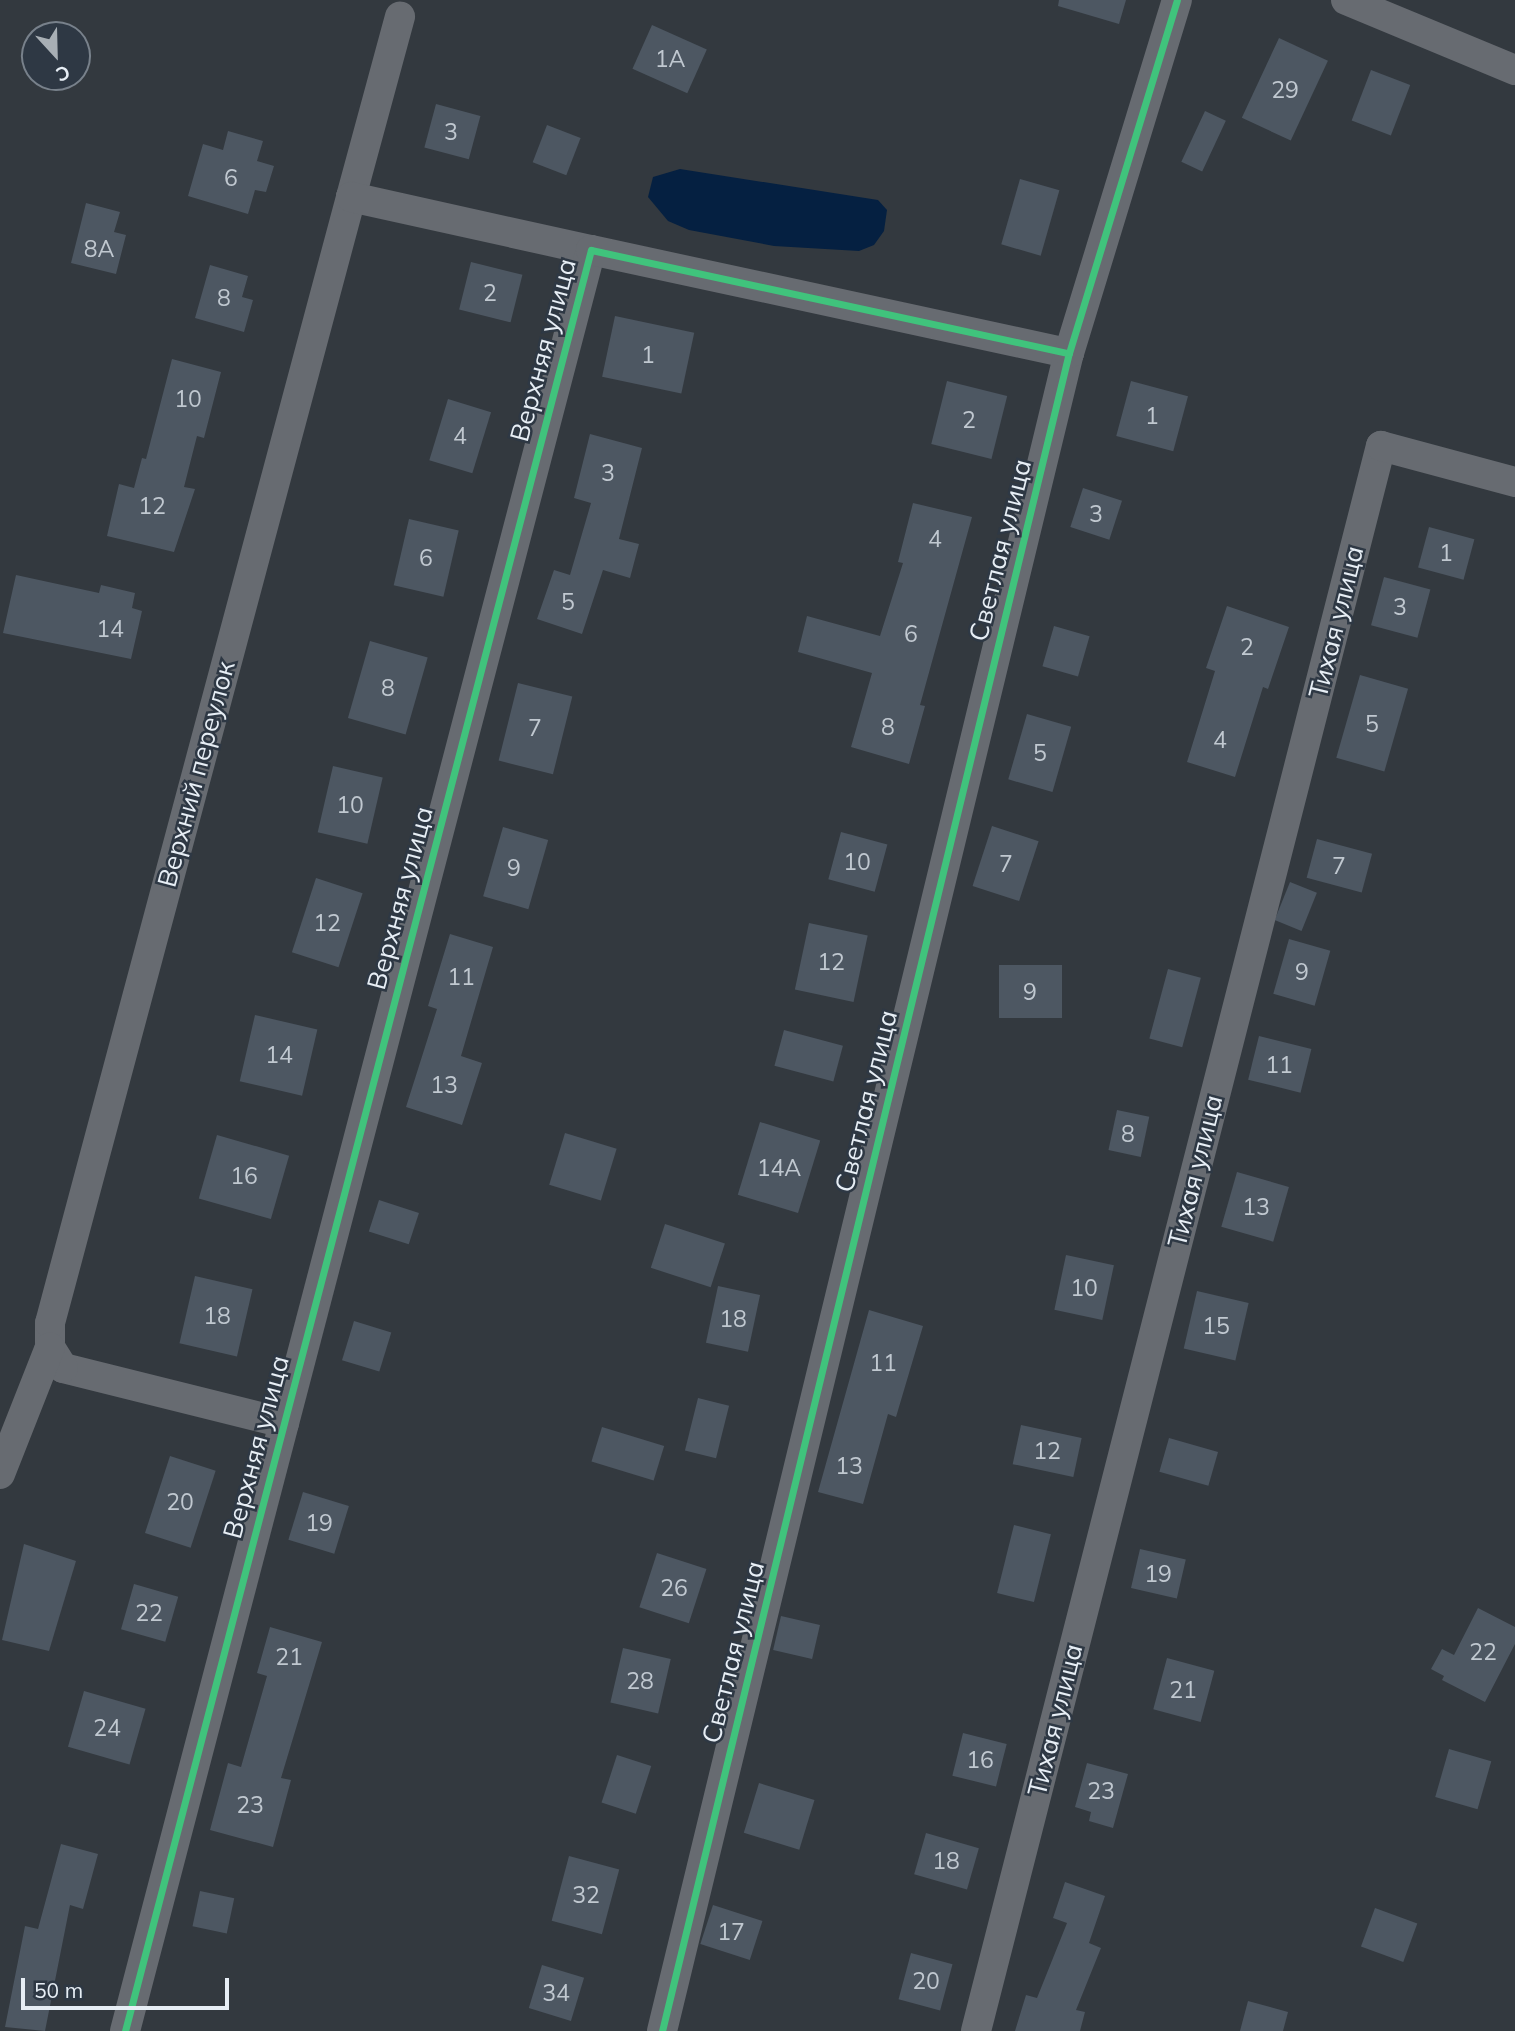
<!DOCTYPE html>
<html>
<head>
<meta charset="utf-8">
<style>
	body { margin:0 }
	#map { position:relative; width:1515px; height:2031px; overflow:hidden; background:#33393f; font-family:Mulish,sans-serif }
	div>[style] { position:absolute }
	[style*='--x'] { left:calc(var(--x)*1px); top:calc(var(--y)*1px); width:calc(var(--w)*1px); rotate:calc(var(--a)*1deg) }
	.water>* { inset:0; background:#052041 }
	.building>* { inset:0; background:#4d5762; transform-origin:0 0 }
	.minor>* { height:30px; margin:-15px; padding:0 15px; transform-origin:15px; border-radius:15px; background:#676b71 }
	.cycleway>* { height:7px; margin:-3.5px; padding:0 3.5px; transform-origin:3.5px; border-radius:3.5px; background:#40c37c }
	span { translate:-50% -50%; white-space:nowrap; text-align:center; line-height:1.15; -webkit-text-stroke:5px #2e3844; paint-order:stroke }
	.number-label { font-size:23px; color:#c0c8d0 }
	.number-label span { -webkit-text-stroke-width:0 }
	.street-label { font-size:26px; color:#e7eef5 }
	.north { position:absolute; left:21px; top:21px; width:70px; height:70px; box-sizing:border-box; background:#2e3844; border:2px solid #78818b; border-radius:50%; rotate:158deg; font-size:19px; font-weight:700; line-height:28px; text-align:center; color:#e7eef5 }
	.north::after { content:''; display:block; margin:auto; width:24px; height:32px; background:#a8afb5; clip-path:polygon(50% 0,100% 100%,50% 72%,0 100%) }
	.scale { position:absolute; left:21px; top:1978px; width:208px; height:32px; box-sizing:border-box; border:4px solid #e7eef5; border-top:0; padding-left:9px; font-size:21px; line-height:24px; white-space:nowrap; color:#e7eef5; -webkit-text-stroke:5px #2e3844; paint-order:stroke }
</style>
</head>
<body>
<div id="map">
	<div class="water">
		<div style="clip-path:polygon(680px 169px,878px 200px,887px 210px,884px 231px,874px 245px,859px 251px,774px 246px,689px 230px,668px 221px,648px 197px,653px 177px)"></div>
	</div>
	<div class="building">
		<div style="clip-path:polygon(1059px 0,1126px 0,1119px 24px,1058px 6px)"></div>
		<div style="left:652px;top:25px;width:60px;height:48px;rotate:24deg"></div>
		<div style="left:1279px;top:38px;width:54px;height:88px;rotate:25deg"></div>
		<div style="left:1371px;top:70px;width:42px;height:54px;rotate:21deg"></div>
		<div style="left:436px;top:104px;width:46px;height:45px;rotate:15deg"></div>
		<div style="left:1205px;top:111px;width:23px;height:56px;rotate:25deg"></div>
		<div style="left:547px;top:125px;width:36px;height:40px;rotate:21deg"></div>
		<div style="clip-path:polygon(228px 131px,263px 141px,257px 161px,274px 166px,266px 192px,255px 190px,248px 214px,188px 196px,203px 144px,223px 150px)"></div>
		<div style="left:1020px;top:179px;width:41px;height:68px;rotate:16deg"></div>
		<div style="clip-path:polygon(86px 203px,120px 212px,114px 232px,126px 235px,116px 274px,71px 263px)"></div>
		<div style="left:471px;top:262px;width:53px;height:49px;rotate:14deg"></div>
		<div style="clip-path:polygon(210px 265px,248px 276px,242px 297px,253px 300px,244px 332px,195px 318px)"></div>
		<div style="left:615px;top:316px;width:81px;height:62px;rotate:12deg"></div>
		<div style="clip-path:polygon(172px 359px,221px 372px,204px 438px,197px 436px,184px 487px,195px 489px,174px 552px,107px 536px,119px 484px,134px 488px,142px 458px,146px 459px)"></div>
		<div style="left:947px;top:381px;width:62px;height:65px;rotate:14deg"></div>
		<div style="left:1131px;top:381px;width:59px;height:57px;rotate:15deg"></div>
		<div style="left:448px;top:399px;width:45px;height:64px;rotate:17deg"></div>
		<div style="clip-path:polygon(590px 434px,642px 448px,619px 539px,639px 544px,630px 578px,603px 570px,582px 634px,537px 619px,554px 570px,570px 575px,591px 503px,574px 498px)"></div>
		<div style="left:1083px;top:488px;width:41px;height:41px;rotate:18deg"></div>
		<div style="clip-path:polygon(913px 503px,972px 517px,920px 705px,925px 706px,909px 764px,851px 747px,872px 673px,798px 652px,807px 616px,880px 636px,903px 563px,898px 562px)"></div>
		<div style="left:409px;top:519px;width:51px;height:68px;rotate:13deg"></div>
		<div style="left:1429px;top:527px;width:47px;height:42px;rotate:15deg"></div>
		<div style="clip-path:polygon(16px 575px,99px 593px,101px 585px,135px 593px,132px 608px,142px 611px,131px 659px,3px 633px)"></div>
		<div style="left:1384px;top:577px;width:48px;height:50px;rotate:15deg"></div>
		<div style="clip-path:polygon(1227px 606px,1289px 627px,1268px 689px,1263px 687px,1235px 777px,1187px 762px,1215px 671px,1206px 668px)"></div>
		<div style="left:1054px;top:626px;width:37px;height:42px;rotate:16deg"></div>
		<div style="left:370px;top:641px;width:60px;height:80px;rotate:16deg"></div>
		<div style="left:1360px;top:675px;width:50px;height:86px;rotate:16deg"></div>
		<div style="left:518px;top:683px;width:56px;height:80px;rotate:14deg"></div>
		<div style="left:1027px;top:714px;width:46px;height:68px;rotate:16deg"></div>
		<div style="left:333px;top:766px;width:51px;height:68px;rotate:13deg"></div>
		<div style="left:992px;top:826px;width:49px;height:63px;rotate:18deg"></div>
		<div style="left:503px;top:827px;width:47px;height:72px;rotate:16deg"></div>
		<div style="left:841px;top:832px;width:48px;height:49px;rotate:15deg"></div>
		<div style="left:1317px;top:839px;width:57px;height:40px;rotate:15deg"></div>
		<div style="left:316px;top:878px;width:49px;height:78px;rotate:18deg"></div>
		<div style="left:1290px;top:882px;width:29px;height:41px;rotate:22deg"></div>
		<div style="left:809px;top:923px;width:60px;height:68px;rotate:12deg"></div>
		<div style="clip-path:polygon(450px 934px,493px 947px,461px 1056px,482px 1063px,462px 1125px,406px 1107px,437px 1009px,428px 1006px)"></div>
		<div style="left:1289px;top:939px;width:43px;height:57px;rotate:16deg"></div>
		<div style="left:999px;top:965px;width:63px;height:53px"></div>
		<div style="left:1168px;top:969px;width:34px;height:72px;rotate:15deg"></div>
		<div style="left:255px;top:1015px;width:64px;height:68px;rotate:13deg"></div>
		<div style="left:784px;top:1030px;width:61px;height:37px;rotate:15deg"></div>
		<div style="left:1259px;top:1036px;width:54px;height:45px;rotate:14deg"></div>
		<div style="left:1117px;top:1110px;width:33px;height:41px;rotate:12deg"></div>
		<div style="left:760px;top:1122px;width:63px;height:76px;rotate:17deg"></div>
		<div style="left:565px;top:1133px;width:54px;height:54px;rotate:17deg"></div>
		<div style="left:217px;top:1135px;width:75px;height:66px;rotate:16deg"></div>
		<div style="left:1237px;top:1172px;width:54px;height:57px;rotate:16deg"></div>
		<div style="left:379px;top:1200px;width:42px;height:33px;rotate:18deg"></div>
		<div style="left:665px;top:1224px;width:63px;height:46px;rotate:18deg"></div>
		<div style="left:1066px;top:1255px;width:49px;height:56px;rotate:12deg"></div>
		<div style="left:195px;top:1276px;width:59px;height:69px;rotate:13deg"></div>
		<div style="left:718px;top:1286px;width:43px;height:58px;rotate:12deg"></div>
		<div style="left:1197px;top:1291px;width:53px;height:59px;rotate:13deg"></div>
		<div style="clip-path:polygon(869px 1310px,923px 1326px,896px 1417px,888px 1414px,863px 1504px,818px 1492px)"></div>
		<div style="left:354px;top:1321px;width:39px;height:41px;rotate:17deg"></div>
		<div style="left:698px;top:1398px;width:32px;height:54px;rotate:14deg"></div>
		<div style="left:1021px;top:1425px;width:62px;height:40px;rotate:12deg"></div>
		<div style="left:602px;top:1427px;width:65px;height:36px;rotate:17deg"></div>
		<div style="left:1169px;top:1438px;width:51px;height:35px;rotate:16deg"></div>
		<div style="left:170px;top:1456px;width:48px;height:81px;rotate:18deg"></div>
		<div style="left:303px;top:1492px;width:48px;height:50px;rotate:17deg"></div>
		<div style="left:1014px;top:1525px;width:38px;height:70px;rotate:14deg"></div>
		<div style="clip-path:polygon(24px 1544px,76px 1561px,49px 1651px,2px 1640px)"></div>
		<div style="left:1140px;top:1549px;width:47px;height:40px;rotate:13deg"></div>
		<div style="left:657px;top:1553px;width:52px;height:57px;rotate:18deg"></div>
		<div style="left:134px;top:1584px;width:46px;height:47px;rotate:16deg"></div>
		<div style="clip-path:polygon(1478px 1608px,1515px 1627px,1515px 1644px,1485px 1702px,1442px 1680px,1444px 1676px,1431px 1669px,1442px 1649px,1454px 1655px)"></div>
		<div style="left:781px;top:1616px;width:40px;height:35px;rotate:13deg"></div>
		<div style="clip-path:polygon(270px 1627px,322px 1642px,281px 1778px,291px 1780px,273px 1847px,210px 1830px,228px 1763px,241px 1767px,267px 1676px,257px 1673px)"></div>
		<div style="left:623px;top:1648px;width:49px;height:56px;rotate:13deg"></div>
		<div style="left:1167px;top:1658px;width:49px;height:53px;rotate:15deg"></div>
		<div style="left:84px;top:1691px;width:64px;height:58px;rotate:16deg"></div>
		<div style="left:963px;top:1733px;width:45px;height:44px;rotate:14deg"></div>
		<div style="left:1449px;top:1749px;width:44px;height:50px;rotate:16deg"></div>
		<div style="left:617px;top:1755px;width:36px;height:50px;rotate:18deg"></div>
		<div style="clip-path:polygon(1087px 1763px,1128px 1774px,1113px 1828px,1089px 1821px,1091px 1812px,1075px 1807px)"></div>
		<div style="left:759px;top:1783px;width:58px;height:52px;rotate:17deg"></div>
		<div style="left:926px;top:1833px;width:55px;height:43px;rotate:16deg"></div>
		<div style="clip-path:polygon(61px 1844px,98px 1854px,83px 1909px,70px 1905px,45px 2031px,5px 2027px,25px 1926px,38px 1929px)"></div>
		<div style="left:569px;top:1856px;width:52px;height:67px;rotate:15deg"></div>
		<div style="clip-path:polygon(1065px 1882px,1105px 1896px,1089px 1943px,1101px 1948px,1076px 2010px,1085px 2012px,1080px 2031px,1015px 2031px,1026px 1995px,1037px 1998px,1067px 1923px,1053px 1918px)"></div>
		<div style="left:200px;top:1891px;width:35px;height:36px;rotate:12deg"></div>
		<div style="left:713px;top:1905px;width:52px;height:41px;rotate:18deg"></div>
		<div style="left:1375px;top:1908px;width:45px;height:41px;rotate:20deg"></div>
		<div style="left:911px;top:1953px;width:43px;height:48px;rotate:15deg"></div>
		<div style="left:542px;top:1965px;width:44px;height:45px;rotate:17deg"></div>
		<div style="clip-path:polygon(1248px 2001px,1288px 2012px,1283px 2031px,1240px 2031px)"></div>
	</div>
	<div class="minor">
		<div style="--x:1346;--y:0;--w:183;--a:22.5"></div>
		<div style="--x:351;--y:197;--w:187;--a:-74.8"></div>
		<div style="--x:284;--y:1423;--w:228;--a:-166"></div>
		<div style="--x:63;--y:1368;--w:25;--a:-122"></div>
		<div style="--x:50;--y:1347;--w:24;--a:-90"></div>
		<div style="--x:50;--y:1323;--w:1166;--a:-75.03"></div>
		<div style="--x:351;--y:197;--w:246;--a:12.5"></div>
		<div style="--x:0;--y:1474;--w:136;--a:-68.5"></div>
		<div style="--x:125;--y:2031;--w:1841;--a:-75.34"></div>
		<div style="--x:591;--y:250;--w:489;--a:12.2"></div>
		<div style="--x:662;--y:2031;--w:1727;--a:-76.37"></div>
		<div style="--x:1069;--y:353;--w:369;--a:-73"></div>
		<div style="--x:976;--y:2031;--w:1636;--a:-75.67"></div>
		<div style="--x:1381;--y:446;--w:139;--a:15"></div>
	</div>
	<div class="cycleway">
		<div style="--x:125;--y:2031;--w:1841;--a:-75.34"></div>
		<div style="--x:591;--y:250;--w:489;--a:12.2"></div>
		<div style="--x:662;--y:2031;--w:1727;--a:-76.37"></div>
		<div style="--x:1069;--y:353;--w:369;--a:-73"></div>
	</div>
	<div class="number-label">
		<span style="left:670px;top:59px">1А</span>
		<span style="left:1285px;top:90px">29</span>
		<span style="left:451px;top:132px">3</span>
		<span style="left:231px;top:178px">6</span>
		<span style="left:99px;top:249px">8А</span>
		<span style="left:490px;top:293px">2</span>
		<span style="left:224px;top:298px">8</span>
		<span style="left:648px;top:355px">1</span>
		<span style="left:188px;top:399px">10</span>
		<span style="left:1152px;top:416px">1</span>
		<span style="left:969px;top:420px">2</span>
		<span style="left:460px;top:436px">4</span>
		<span style="left:608px;top:473px">3</span>
		<span style="left:152px;top:506px">12</span>
		<span style="left:1096px;top:514px">3</span>
		<span style="left:935px;top:539px">4</span>
		<span style="left:1446px;top:553px">1</span>
		<span style="left:426px;top:558px">6</span>
		<span style="left:568px;top:602px">5</span>
		<span style="left:1400px;top:607px">3</span>
		<span style="left:110px;top:629px">14</span>
		<span style="left:911px;top:634px">6</span>
		<span style="left:1247px;top:647px">2</span>
		<span style="left:388px;top:688px">8</span>
		<span style="left:1372px;top:724px">5</span>
		<span style="left:888px;top:727px">8</span>
		<span style="left:535px;top:728px">7</span>
		<span style="left:1220px;top:740px">4</span>
		<span style="left:1040px;top:753px">5</span>
		<span style="left:350px;top:805px">10</span>
		<span style="left:857px;top:862px">10</span>
		<span style="left:1006px;top:864px">7</span>
		<span style="left:1339px;top:866px">7</span>
		<span style="left:514px;top:868px">9</span>
		<span style="left:327px;top:923px">12</span>
		<span style="left:831px;top:962px">12</span>
		<span style="left:1302px;top:972px">9</span>
		<span style="left:461px;top:977px">11</span>
		<span style="left:1030px;top:992px">9</span>
		<span style="left:279px;top:1055px">14</span>
		<span style="left:1279px;top:1065px">11</span>
		<span style="left:444px;top:1085px">13</span>
		<span style="left:1128px;top:1134px">8</span>
		<span style="left:779px;top:1168px">14А</span>
		<span style="left:244px;top:1176px">16</span>
		<span style="left:1256px;top:1207px">13</span>
		<span style="left:1084px;top:1288px">10</span>
		<span style="left:217px;top:1316px">18</span>
		<span style="left:733px;top:1319px">18</span>
		<span style="left:1216px;top:1326px">15</span>
		<span style="left:883px;top:1363px">11</span>
		<span style="left:1047px;top:1451px">12</span>
		<span style="left:849px;top:1466px">13</span>
		<span style="left:180px;top:1502px">20</span>
		<span style="left:319px;top:1523px">19</span>
		<span style="left:1158px;top:1574px">19</span>
		<span style="left:674px;top:1588px">26</span>
		<span style="left:149px;top:1613px">22</span>
		<span style="left:1483px;top:1652px">22</span>
		<span style="left:289px;top:1657px">21</span>
		<span style="left:640px;top:1681px">28</span>
		<span style="left:1183px;top:1690px">21</span>
		<span style="left:107px;top:1728px">24</span>
		<span style="left:980px;top:1760px">16</span>
		<span style="left:1101px;top:1791px">23</span>
		<span style="left:250px;top:1805px">23</span>
		<span style="left:946px;top:1861px">18</span>
		<span style="left:586px;top:1895px">32</span>
		<span style="left:731px;top:1932px">17</span>
		<span style="left:926px;top:1981px">20</span>
		<span style="left:556px;top:1993px">34</span>
	</div>
	<div class="street-label">
		<span style="left:543px;top:350px;rotate:-75deg">Верхняя улица</span>
		<span style="left:1000px;top:550px;rotate:-76deg">Светлая улица</span>
		<span style="left:1336px;top:622px;rotate:-76deg">Тихая улица</span>
		<span style="left:196px;top:774px;rotate:-75deg">Верхний переулок</span>
		<span style="left:400px;top:898px;rotate:-75deg">Верхняя улица</span>
		<span style="left:866px;top:1101px;rotate:-76deg">Светлая улица</span>
		<span style="left:1195px;top:1171px;rotate:-76deg">Тихая улица</span>
		<span style="left:256px;top:1447px;rotate:-75deg">Верхняя улица</span>
		<span style="left:733px;top:1652px;rotate:-76deg">Светлая улица</span>
		<span style="left:1055px;top:1720px;rotate:-76deg">Тихая улица</span>
	</div>
	<div class="north">С</div>
	<div class="scale">50 m</div>
</div>
</body>
</html>
